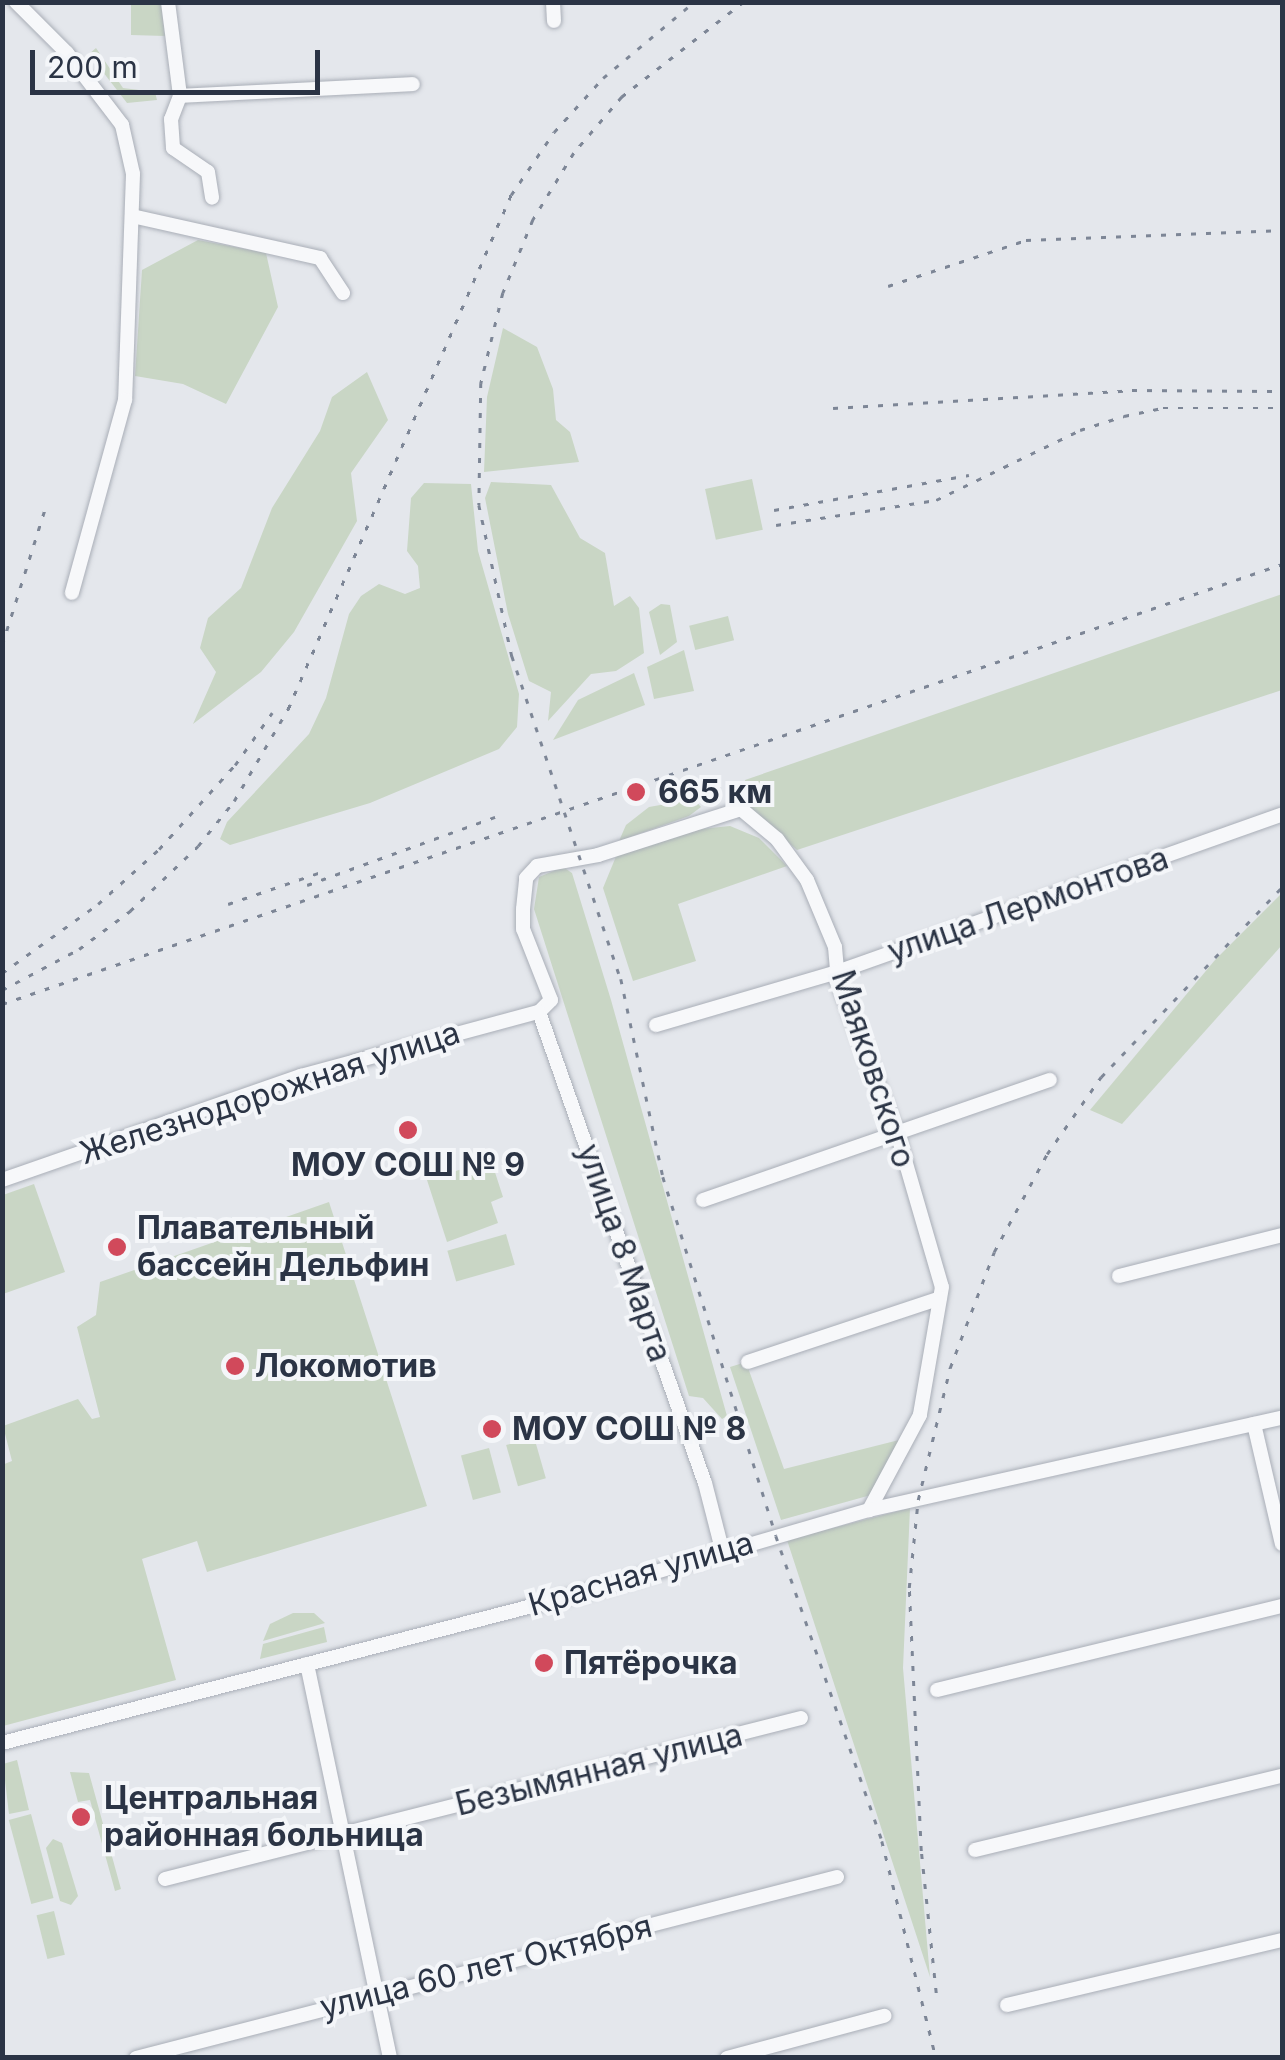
<!DOCTYPE html>
<html>
<head>
<meta charset="utf-8">
<style>
	body { margin:0 }
	#map { position:relative; width:1285px; height:2060px; overflow:hidden; background:#e4e7ec; font-family:Inter,sans-serif }
	div>[style] { position:absolute }
	[style*='--x'] { left:calc(var(--x)*1px); top:calc(var(--y)*1px); width:calc(var(--w)*1px); rotate:calc(var(--a)*1deg) }
	.green>* { inset:0; background:#c9d6c5; transform-origin:0 0 }
	.roads { filter:drop-shadow(0 0 2px #a9aeb7) drop-shadow(0 0 2px #a9aeb7) }
	.minor>* { height:14px; margin:-7px; padding:0 7px; transform-origin:7px; border-radius:7px; background:#f7f8fa }
	.rail>* { height:2.5px; margin-top:-1.25px; transform-origin:0; background:repeating-linear-gradient(90deg,#7d8696 0 5px,transparent 0 15px) }
	.dots>* { width:28px; height:28px; translate:-50% -50%; box-sizing:border-box; border:5px solid #f4f6f9; border-radius:50% }
	span { translate:-50% -50%; white-space:nowrap; text-align:center; line-height:1.15; -webkit-text-stroke:8px #f4f6f9; paint-order:stroke }
	.poi-label { font-size:32px; color:#2b3445; font-weight:700 }
	.left { translate:0 -50%; text-align:left }
	.street-label { font-size:32px; color:#2b3445 }
	.frame { position:absolute; inset:0; border:5px solid #2b3445; pointer-events:none }
	.scale { position:absolute; left:30px; top:50px; width:290px; height:45px; box-sizing:border-box; border:5px solid #2b3445; border-top:0; padding-left:12px; font-size:30px; line-height:35px; white-space:nowrap; color:#2b3445; -webkit-text-stroke:8px #f4f6f9; paint-order:stroke }
</style>
</head>
<body>
<div id="map">
	<div class="green">
		<div style="clip-path:polygon(131px 3px,161px 3px,165px 36px,131px 35px)"></div>
		<div style="clip-path:polygon(96px 48px,123px 88px,155px 92px,157px 100px,127px 103px,89px 54px)"></div>
		<div style="clip-path:polygon(198px 240px,266px 253px,278px 307px,226px 404px,183px 384px,135px 376px,142px 270px)"></div>
		<div style="clip-path:polygon(503px 328px,537px 347px,553px 389px,556px 420px,570px 432px,579px 462px,484px 472px,487px 397px)"></div>
		<div style="clip-path:polygon(367px 372px,388px 420px,351px 473px,357px 521px,294px 632px,261px 672px,193px 724px,216px 672px,200px 648px,208px 618px,241px 588px,272px 508px,320px 431px,332px 397px)"></div>
		<div style="left:752px;top:479px;width:52px;height:48px;rotate:78deg"></div>
		<div style="clip-path:polygon(491px 482px,551px 485px,580px 538px,605px 553px,614px 606px,630px 596px,639px 608px,644px 653px,616px 671px,591px 674px,548px 721px,551px 692px,529px 681px,508px 614px,485px 498px)"></div>
		<div style="clip-path:polygon(424px 483px,471px 484px,478px 551px,519px 694px,517px 727px,499px 749px,370px 803px,230px 845px,220px 839px,227px 822px,309px 734px,326px 698px,349px 614px,361px 596px,379px 584px,405px 594px,420px 588px,418px 566px,407px 551px,411px 498px)"></div>
		<div style="clip-path:polygon(1282px 594px,1282px 690px,797px 850px,748px 807px,745px 780px)"></div>
		<div style="clip-path:polygon(661px 604px,670px 605px,677px 642px,660px 655px,649px 612px)"></div>
		<div style="left:728px;top:616px;width:25px;height:40px;rotate:76deg"></div>
		<div style="clip-path:polygon(684px 650px,694px 691px,654px 699px,647px 667px)"></div>
		<div style="clip-path:polygon(634px 673px,645px 705px,553px 740px,578px 700px)"></div>
		<div style="clip-path:polygon(694px 799px,701px 807px,689px 816px,619px 841px,626px 825px,649px 807px)"></div>
		<div style="clip-path:polygon(730px 826px,759px 838px,787px 866px,678px 904px,696px 961px,633px 981px,603px 888px,617px 854px,691px 830px)"></div>
		<div style="clip-path:polygon(563px 867px,572px 873px,611px 1000px,727px 1416px,722px 1419px,703px 1398px,689px 1396px,534px 909px,539px 877px)"></div>
		<div style="clip-path:polygon(1282px 893px,1282px 945px,1122px 1124px,1090px 1110px,1215px 960px)"></div>
		<div style="clip-path:polygon(491px 1160px,503px 1197px,491px 1202px,498px 1223px,447px 1242px,427px 1180px)"></div>
		<div style="clip-path:polygon(34px 1184px,65px 1272px,3px 1294px,3px 1195px)"></div>
		<div style="clip-path:polygon(329px 1202px,427px 1506px,207px 1572px,197px 1541px,142px 1559px,176px 1680px,3px 1726px,2px 1465px,12px 1461px,3px 1426px,78px 1399px,92px 1419px,100px 1417px,77px 1327px,96px 1315px,100px 1282px)"></div>
		<div style="left:506px;top:1234px;width:32px;height:61px;rotate:74deg"></div>
		<div style="clip-path:polygon(746px 1362px,784px 1469px,903px 1439px,871px 1495px,781px 1520px,730px 1367px)"></div>
		<div style="left:534px;top:1437px;width:43px;height:29px;rotate:74deg"></div>
		<div style="left:489px;top:1448px;width:46px;height:29px;rotate:75deg"></div>
		<div style="clip-path:polygon(910px 1508px,903px 1668px,930px 1977px,787px 1540px)"></div>
		<div style="clip-path:polygon(293px 1613px,314px 1613px,325px 1623px,263px 1641px,270px 1624px)"></div>
		<div style="clip-path:polygon(324px 1627px,327px 1642px,260px 1659px,263px 1644px)"></div>
		<div style="clip-path:polygon(17px 1760px,29px 1810px,9px 1814px,3px 1764px)"></div>
		<div style="clip-path:polygon(70px 1772px,89px 1773px,121px 1889px,115px 1891px,90px 1800px,78px 1802px)"></div>
		<div style="left:31px;top:1814px;width:87px;height:23px;rotate:75deg"></div>
		<div style="clip-path:polygon(53px 1839px,62px 1843px,78px 1896px,71px 1905px,60px 1901px,46px 1848px)"></div>
		<div style="left:54px;top:1911px;width:45px;height:18px;rotate:76deg"></div>
	</div>
	<div class="roads">
		<div class="minor">
			<div style="--x:16;--y:2;--w:72;--a:45"></div>
			<div style="--x:67;--y:53;--w:91;--a:52.6"></div>
			<div style="--x:122;--y:125;--w:50;--a:77.3"></div>
			<div style="--x:133;--y:174;--w:226;--a:92"></div>
			<div style="--x:125;--y:400;--w:200;--a:105.4"></div>
			<div style="--x:168;--y:2;--w:95;--a:82.7"></div>
			<div style="--x:180;--y:96;--w:25;--a:111"></div>
			<div style="--x:171;--y:119;--w:29;--a:86"></div>
			<div style="--x:173;--y:148;--w:42;--a:34.4"></div>
			<div style="--x:208;--y:172;--w:26;--a:81"></div>
			<div style="--x:553;--y:2;--w:19;--a:87"></div>
			<div style="--x:180;--y:96;--w:233;--a:-2.9"></div>
			<div style="--x:132;--y:216;--w:193;--a:12.6"></div>
			<div style="--x:320;--y:258;--w:42;--a:56.7"></div>
			<div style="--x:539;--y:1012;--w:17;--a:-45"></div>
			<div style="--x:551;--y:1000;--w:76;--a:-111.5"></div>
			<div style="--x:523;--y:929;--w:20;--a:-90"></div>
			<div style="--x:523;--y:909;--w:31;--a:-84"></div>
			<div style="--x:526;--y:878;--w:16;--a:-47"></div>
			<div style="--x:537;--y:866;--w:62;--a:-10.2"></div>
			<div style="--x:598;--y:855;--w:150;--a:-17.8"></div>
			<div style="--x:741;--y:809;--w:47;--a:39.8"></div>
			<div style="--x:777;--y:839;--w:51;--a:53.8"></div>
			<div style="--x:807;--y:880;--w:73;--a:67.3"></div>
			<div style="--x:835;--y:947;--w:35;--a:85"></div>
			<div style="--x:838;--y:982;--w:165;--a:68.7"></div>
			<div style="--x:898;--y:1136;--w:157;--a:73.8"></div>
			<div style="--x:942;--y:1287;--w:130;--a:99.8"></div>
			<div style="--x:920;--y:1415;--w:108;--a:118.2"></div>
			<div style="--x:539;--y:1012;--w:499;--a:70.6"></div>
			<div style="--x:705;--y:1483;--w:72;--a:75.6"></div>
			<div style="--x:656;--y:1025;--w:189;--a:-16.3"></div>
			<div style="--x:837;--y:972;--w:472;--a:-19.5"></div>
			<div style="--x:2;--y:1180;--w:317;--a:-19.2"></div>
			<div style="--x:301;--y:1076;--w:246;--a:-15.1"></div>
			<div style="--x:703;--y:1200;--w:367;--a:-19.1"></div>
			<div style="--x:1119;--y:1276;--w:168;--a:-14.1"></div>
			<div style="--x:748;--y:1362;--w:202;--a:-18.4"></div>
			<div style="--x:1254;--y:1424;--w:123;--a:76.9"></div>
			<div style="--x:307;--y:1664;--w:403;--a:78.1"></div>
			<div style="--x:937;--y:1690;--w:355;--a:-13.7"></div>
			<div style="--x:2;--y:1743;--w:607;--a:-14.49"></div>
			<div style="--x:590;--y:1591;--w:291;--a:-16.2"></div>
			<div style="--x:869;--y:1510;--w:423;--a:-12.6"></div>
			<div style="--x:975;--y:1850;--w:316;--a:-13.6"></div>
			<div style="--x:165;--y:1879;--w:656;--a:-14.21"></div>
			<div style="--x:1007;--y:2005;--w:283;--a:-13.3"></div>
			<div style="--x:136;--y:2058;--w:724;--a:-14.48"></div>
			<div style="--x:727;--y:2058;--w:163;--a:-15"></div>
		</div>
	</div>
	<div class="rail">
		<div style="--x:744;--y:2;--w:155;--a:142.1"></div>
		<div style="--x:622;--y:97;--w:74;--a:130.6"></div>
		<div style="--x:574;--y:153;--w:79;--a:121.5"></div>
		<div style="--x:533;--y:220;--w:79;--a:112.3"></div>
		<div style="--x:503;--y:293;--w:93;--a:103.7"></div>
		<div style="--x:481;--y:383;--w:122;--a:90.9"></div>
		<div style="--x:479;--y:505;--w:155;--a:77.7"></div>
		<div style="--x:512;--y:656;--w:341;--a:71.4"></div>
		<div style="--x:621;--y:979;--w:202;--a:78"></div>
		<div style="--x:663;--y:1177;--w:376;--a:72.5"></div>
		<div style="--x:776;--y:1536;--w:323;--a:70.8"></div>
		<div style="--x:882;--y:1841;--w:224;--a:76"></div>
		<div style="--x:888;--y:286;--w:145;--a:-18.4"></div>
		<div style="--x:1026;--y:240;--w:256;--a:-2.2"></div>
		<div style="--x:833;--y:408;--w:300;--a:-3.4"></div>
		<div style="--x:1132;--y:390;--w:150;--a:0.4"></div>
		<div style="--x:774;--y:510;--w:198;--a:-10.2"></div>
		<div style="--x:776;--y:525;--w:162;--a:-8.9"></div>
		<div style="--x:936;--y:500;--w:160;--a:-25.9"></div>
		<div style="--x:1080;--y:430;--w:46;--a:-17.7"></div>
		<div style="--x:1124;--y:416;--w:40;--a:-12"></div>
		<div style="--x:1163;--y:408;--w:119;--a:0"></div>
		<div style="--x:2;--y:645;--w:143;--a:-72.5"></div>
		<div style="--x:307;--y:885;--w:200;--a:-19.9"></div>
		<div style="--x:228;--y:904;--w:98;--a:-19"></div>
		<div style="--x:2;--y:973;--w:118;--a:-35.7"></div>
		<div style="--x:98;--y:904;--w:82;--a:-42"></div>
		<div style="--x:159;--y:849;--w:113;--a:-47.9"></div>
		<div style="--x:235;--y:765;--w:64;--a:-54.6"></div>
		<div style="--x:2;--y:990;--w:87;--a:-28"></div>
		<div style="--x:79;--y:949;--w:64;--a:-36.7"></div>
		<div style="--x:130;--y:911;--w:94;--a:-43.7"></div>
		<div style="--x:198;--y:846;--w:58;--a:-51.3"></div>
		<div style="--x:234;--y:801;--w:107;--a:-59.6"></div>
		<div style="--x:288;--y:709;--w:560;--a:-66.55"></div>
		<div style="--x:511;--y:195;--w:76;--a:-55.7"></div>
		<div style="--x:554;--y:132;--w:73;--a:-47.8"></div>
		<div style="--x:603;--y:78;--w:119;--a:-39.9"></div>
		<div style="--x:2;--y:1004;--w:1354;--a:-18.97"></div>
		<div style="--x:936;--y:1993;--w:143;--a:-96"></div>
		<div style="--x:921;--y:1851;--w:263;--a:-92.6"></div>
		<div style="--x:909;--y:1588;--w:88;--a:-84.2"></div>
		<div style="--x:918;--y:1500;--w:136;--a:-76.4"></div>
		<div style="--x:950;--y:1368;--w:124;--a:-69.2"></div>
		<div style="--x:994;--y:1252;--w:111;--a:-61.6"></div>
		<div style="--x:1047;--y:1154;--w:94;--a:-55"></div>
		<div style="--x:1101;--y:1077;--w:262;--a:-46.4"></div>
	</div>
	<div class="dots">
		<div style="left:636px;top:792px;background:#d1495b"></div>
		<div style="left:408px;top:1130px;background:#d1495b"></div>
		<div style="left:117px;top:1247px;background:#d1495b"></div>
		<div style="left:235px;top:1366px;background:#d1495b"></div>
		<div style="left:492px;top:1429px;background:#d1495b"></div>
		<div style="left:544px;top:1663px;background:#d1495b"></div>
		<div style="left:81px;top:1817px;background:#d1495b"></div>
	</div>
	<div class="poi-label">
		<span class="left" style="left:658px;top:792px">665 км</span>
		<span style="left:408px;top:1165px">МОУ СОШ № 9</span>
		<span class="left" style="left:137px;top:1247px">Плавательный<br>бассейн Дельфин</span>
		<span class="left" style="left:255px;top:1366px">Локомотив</span>
		<span class="left" style="left:512px;top:1429px">МОУ СОШ № 8</span>
		<span class="left" style="left:564px;top:1663px">Пятёрочка</span>
		<span class="left" style="left:104px;top:1817px">Центральная<br>районная больница</span>
	</div>
	<div class="street-label">
		<span style="left:1028px;top:905px;rotate:-19deg">улица Лермонтова</span>
		<span style="left:873px;top:1069px;rotate:72deg">Маяковского</span>
		<span style="left:270px;top:1093px;rotate:-18deg">Железнодорожная улица</span>
		<span style="left:624px;top:1253px;rotate:71deg">улица 8 Марта</span>
		<span style="left:641px;top:1574px;rotate:-16deg">Красная улица</span>
		<span style="left:599px;top:1770px;rotate:-14deg">Безымянная улица</span>
		<span style="left:486px;top:1967px;rotate:-14deg">улица 60 лет Октября</span>
	</div>
	<div class="frame"></div>
	<div class="scale">200 m</div>
</div>
</body>
</html>
